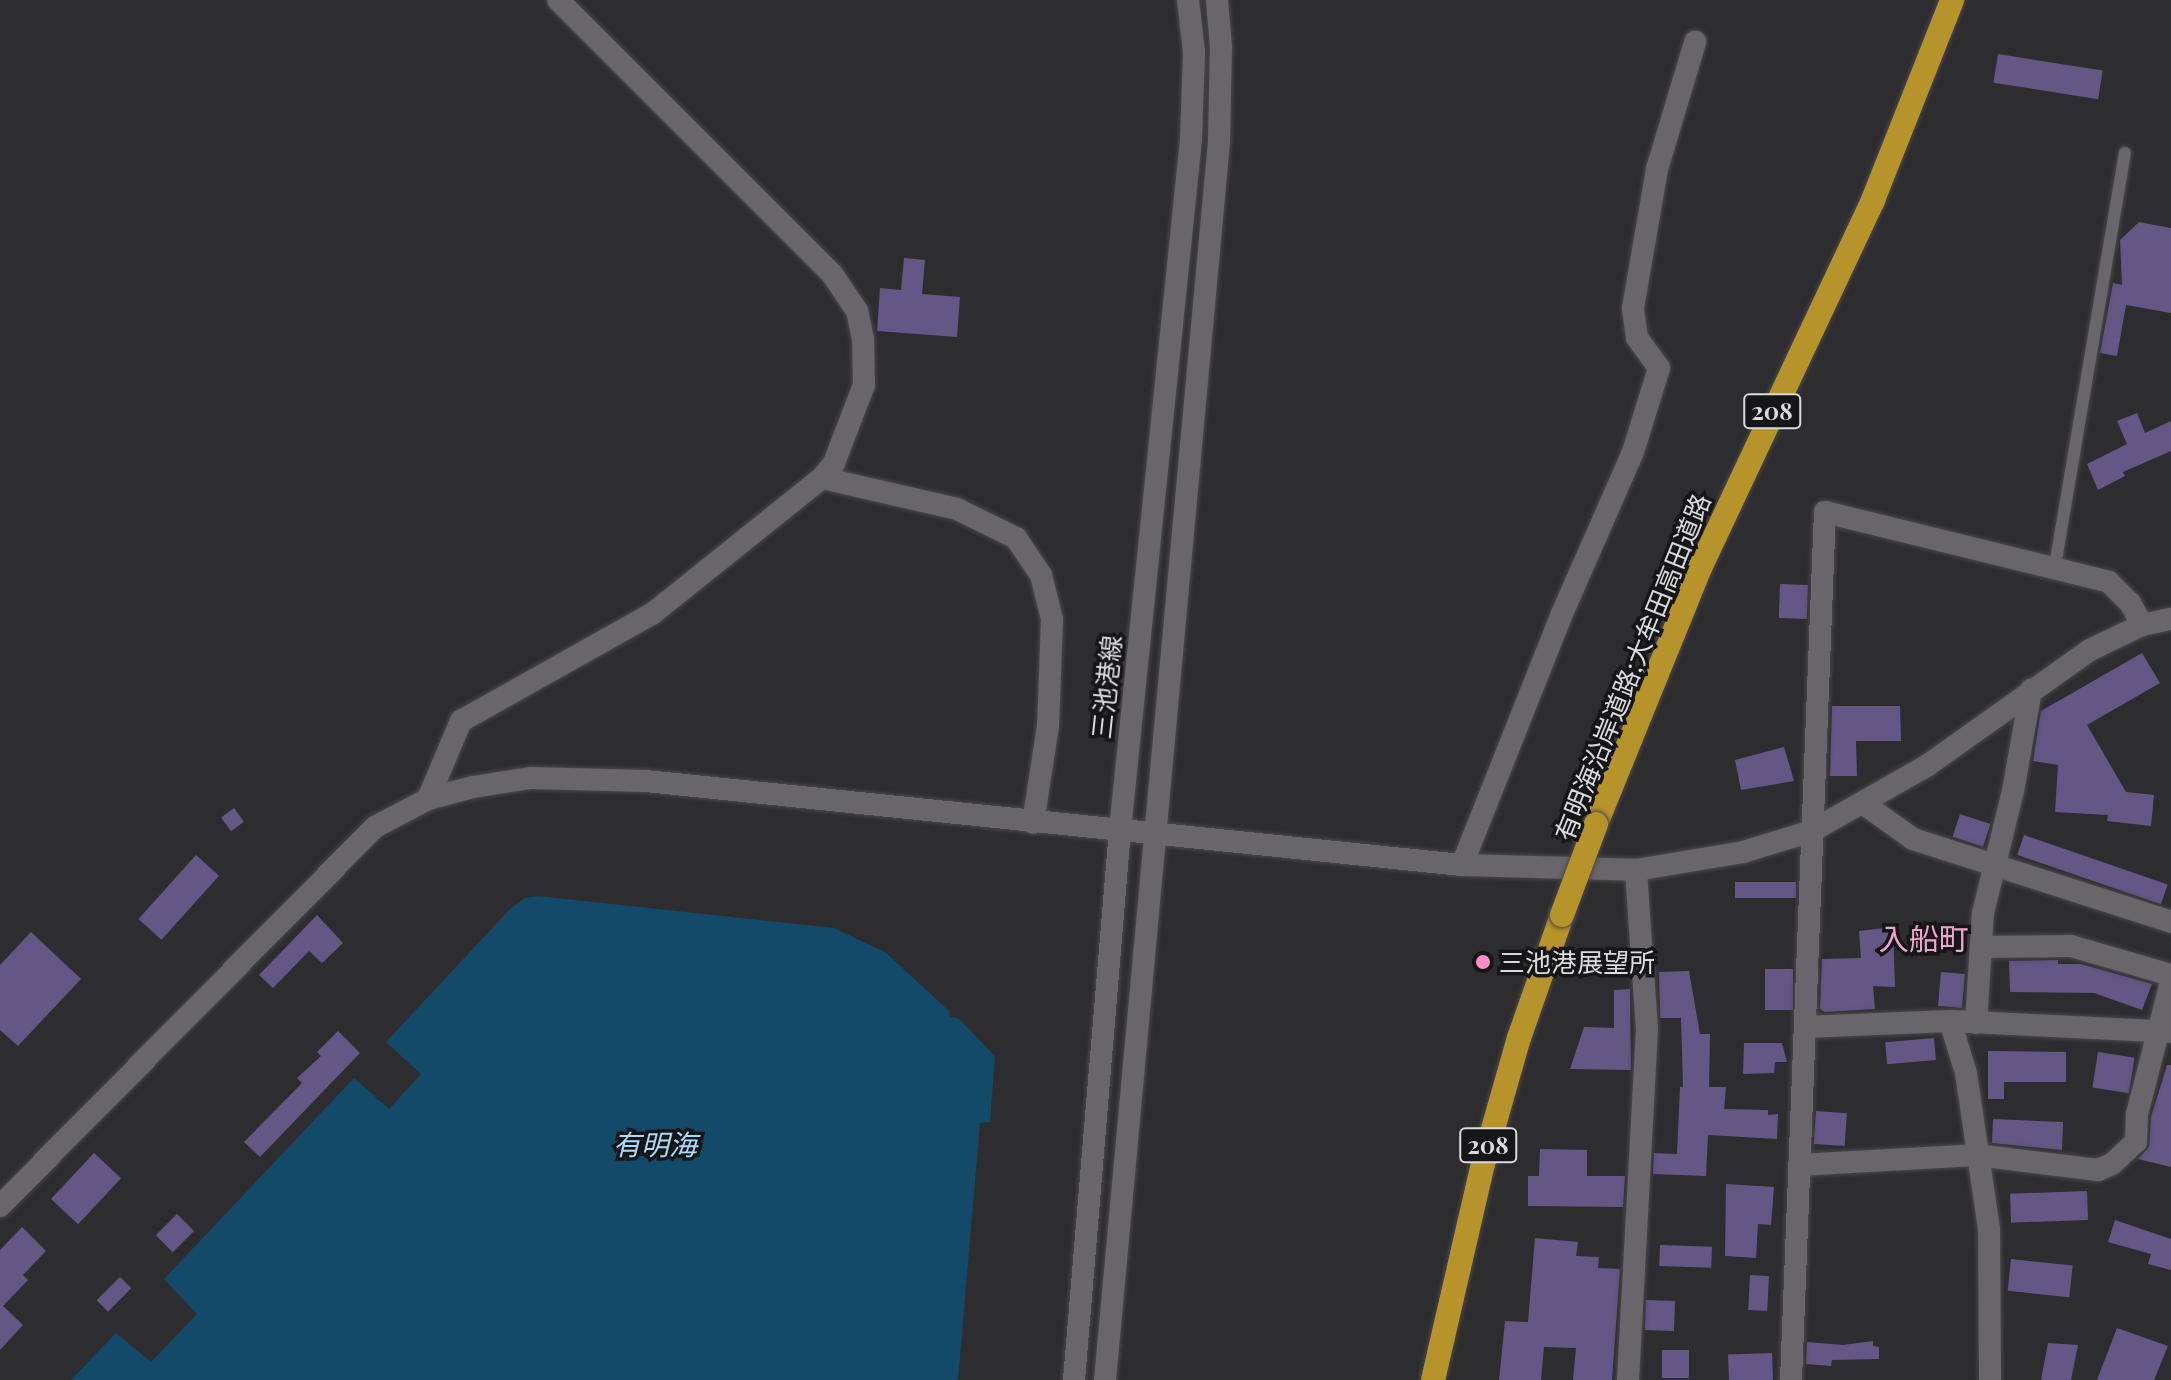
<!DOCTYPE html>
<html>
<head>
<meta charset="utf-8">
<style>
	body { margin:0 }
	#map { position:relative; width:2171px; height:1380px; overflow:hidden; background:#2d2d30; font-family:"Playfair Display","Noto Sans JP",serif }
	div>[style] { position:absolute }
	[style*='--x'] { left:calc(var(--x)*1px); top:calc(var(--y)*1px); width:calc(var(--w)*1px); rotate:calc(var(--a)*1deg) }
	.water>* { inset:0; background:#134a69 }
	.building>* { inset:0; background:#645685; transform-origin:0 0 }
	.roads { filter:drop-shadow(0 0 2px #49484b) drop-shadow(0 0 2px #49484b) }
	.service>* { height:12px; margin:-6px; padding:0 6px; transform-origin:6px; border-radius:6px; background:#68666b }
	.minor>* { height:22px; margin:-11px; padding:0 11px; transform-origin:11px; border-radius:11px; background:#68666b }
	.tertiary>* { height:22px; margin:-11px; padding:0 11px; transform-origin:11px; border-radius:11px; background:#68666b }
	.secondary>* { height:22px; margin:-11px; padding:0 11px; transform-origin:11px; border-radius:11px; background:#68666b }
	.motorway>* { height:24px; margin:-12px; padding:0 12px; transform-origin:12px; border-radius:12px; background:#b7932b }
	.bridges { filter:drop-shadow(0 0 2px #49484b) drop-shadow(0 0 2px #49484b) }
	.motorway-bridge>* { height:24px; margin:-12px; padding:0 12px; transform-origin:12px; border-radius:12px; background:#b7932b }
	.dots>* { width:22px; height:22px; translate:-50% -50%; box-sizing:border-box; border:4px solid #161517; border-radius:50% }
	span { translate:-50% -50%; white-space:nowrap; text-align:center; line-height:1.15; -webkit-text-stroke:7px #161517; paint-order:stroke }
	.shield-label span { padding:2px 6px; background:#161517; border:2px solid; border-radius:6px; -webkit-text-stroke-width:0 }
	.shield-label { font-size:24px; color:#dbdadd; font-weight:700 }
	.street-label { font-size:26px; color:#dbdadd }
	.poi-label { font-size:26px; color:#dbdadd }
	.left { translate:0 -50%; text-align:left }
	.water-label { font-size:28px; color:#acd9f8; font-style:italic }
	.quarter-label { font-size:30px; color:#efa4cb }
</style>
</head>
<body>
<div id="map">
	<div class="water">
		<div style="clip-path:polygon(538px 896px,834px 928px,885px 952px,949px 1011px,950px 1017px,958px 1018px,995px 1056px,990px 1122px,980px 1123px,958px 1380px,71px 1380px,116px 1333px,151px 1362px,197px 1314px,164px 1279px,354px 1078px,389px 1109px,421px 1074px,386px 1042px,510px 909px,525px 898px)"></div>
	</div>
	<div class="building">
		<div style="left:1998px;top:54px;width:106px;height:29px;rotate:9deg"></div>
		<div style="clip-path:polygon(2139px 222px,2171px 228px,2171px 313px,2126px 305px,2117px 356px,2100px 353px,2113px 283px,2122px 285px,2120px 240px)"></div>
		<div style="clip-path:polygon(904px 258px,925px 260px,922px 294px,960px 297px,957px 337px,877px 331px,880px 288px,901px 290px)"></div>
		<div style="clip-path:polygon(2137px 413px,2145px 433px,2171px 421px,2171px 451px,2123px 472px,2125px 476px,2098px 490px,2087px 464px,2127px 444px,2117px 421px)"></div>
		<div style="left:1780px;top:584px;width:28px;height:34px;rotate:2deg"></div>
		<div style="clip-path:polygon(2142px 653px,2160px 683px,2087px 725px,2126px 792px,2154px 795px,2151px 826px,2107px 821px,2108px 815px,2055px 812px,2058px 765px,2033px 761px,2041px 711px)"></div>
		<div style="clip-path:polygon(1832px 706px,1900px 706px,1901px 741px,1856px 741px,1857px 776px,1830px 776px)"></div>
		<div style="clip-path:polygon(1784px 747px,1794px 781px,1741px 790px,1735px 760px)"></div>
		<div style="left:234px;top:808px;width:17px;height:16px;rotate:54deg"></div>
		<div style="left:1960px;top:814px;width:32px;height:24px;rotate:18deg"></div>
		<div style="left:2024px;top:835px;width:152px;height:21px;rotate:19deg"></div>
		<div style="left:196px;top:855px;width:31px;height:86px;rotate:42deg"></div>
		<div style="left:1796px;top:882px;width:16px;height:61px;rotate:90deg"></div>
		<div style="clip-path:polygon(317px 915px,343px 943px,322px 963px,309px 951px,273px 988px,259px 975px)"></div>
		<div style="clip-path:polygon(1893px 927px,1895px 987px,1873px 986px,1875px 1009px,1825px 1012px,1820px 1009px,1822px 959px,1861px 958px,1859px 931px)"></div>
		<div style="clip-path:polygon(31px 932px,81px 979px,18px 1046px,0 1030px,0 965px)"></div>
		<div style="clip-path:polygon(2058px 960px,2058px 964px,2081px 964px,2152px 984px,2142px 1010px,2094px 993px,2010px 992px,2009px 961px)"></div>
		<div style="left:1765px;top:969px;width:28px;height:41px"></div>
		<div style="clip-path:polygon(1689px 971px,1700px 1034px,1710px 1034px,1709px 1087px,1726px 1087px,1724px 1109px,1768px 1110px,1768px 1115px,1778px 1114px,1777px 1139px,1708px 1135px,1706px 1176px,1653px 1174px,1654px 1153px,1677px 1154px,1680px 1087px,1683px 1087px,1681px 1018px,1660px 1018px,1659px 972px)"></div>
		<div style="left:1941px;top:972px;width:24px;height:34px;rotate:5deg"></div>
		<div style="clip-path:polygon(1630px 989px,1631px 1070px,1570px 1069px,1584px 1027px,1614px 1028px,1614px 990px)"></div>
		<div style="clip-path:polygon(338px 1031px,360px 1053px,260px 1157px,244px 1142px,302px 1083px,297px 1078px,321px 1056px,317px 1052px)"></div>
		<div style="left:1934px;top:1038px;width:22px;height:49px;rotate:85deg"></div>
		<div style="clip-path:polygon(1744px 1043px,1782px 1043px,1787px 1062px,1775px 1062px,1774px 1073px,1743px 1074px)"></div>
		<div style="clip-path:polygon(1988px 1051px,2066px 1052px,2066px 1082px,2004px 1082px,2004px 1099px,1988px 1099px)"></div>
		<div style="left:2098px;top:1052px;width:37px;height:36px;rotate:9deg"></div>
		<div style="clip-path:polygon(2167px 1065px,2171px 1065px,2171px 1167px,2138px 1159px,2149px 1147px,2151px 1117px)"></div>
		<div style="left:1816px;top:1111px;width:31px;height:33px;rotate:4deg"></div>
		<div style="clip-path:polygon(1993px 1119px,2063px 1122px,2062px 1150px,1992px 1143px)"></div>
		<div style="clip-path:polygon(1540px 1149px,1587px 1150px,1587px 1176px,1625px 1176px,1623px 1207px,1528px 1206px,1528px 1176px,1539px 1176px)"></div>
		<div style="left:94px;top:1153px;width:37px;height:63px;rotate:43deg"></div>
		<div style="clip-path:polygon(1726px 1184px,1774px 1187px,1771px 1225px,1758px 1224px,1756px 1258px,1725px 1256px)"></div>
		<div style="left:2087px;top:1191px;width:29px;height:77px;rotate:88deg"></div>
		<div style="left:177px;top:1214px;width:24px;height:30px;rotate:45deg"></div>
		<div style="clip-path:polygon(2115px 1220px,2171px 1239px,2171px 1270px,2148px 1264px,2151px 1254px,2108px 1242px)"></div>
		<div style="clip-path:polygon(22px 1227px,46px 1251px,23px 1275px,28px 1280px,3px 1306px,23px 1325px,0 1350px,0 1250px)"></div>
		<div style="clip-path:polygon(1535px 1238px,1578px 1242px,1576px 1256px,1599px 1257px,1598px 1268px,1620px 1269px,1612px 1380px,1573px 1380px,1576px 1348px,1544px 1347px,1541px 1380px,1499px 1380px,1505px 1321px,1528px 1322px)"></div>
		<div style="left:1660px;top:1245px;width:52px;height:21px;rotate:2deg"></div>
		<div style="left:2011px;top:1259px;width:62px;height:32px;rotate:6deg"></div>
		<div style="left:1769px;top:1276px;width:35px;height:19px;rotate:93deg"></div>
		<div style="left:120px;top:1277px;width:16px;height:33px;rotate:45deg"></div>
		<div style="left:1646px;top:1300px;width:29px;height:30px;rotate:2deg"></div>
		<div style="clip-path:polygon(2117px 1328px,2168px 1346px,2154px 1380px,2097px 1380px)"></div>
		<div style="clip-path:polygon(1873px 1341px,1873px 1346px,1879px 1347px,1879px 1359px,1832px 1360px,1831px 1366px,1806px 1364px,1807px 1342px,1843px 1345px)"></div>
		<div style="clip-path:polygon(2048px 1343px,2078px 1345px,2071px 1380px,2041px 1380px)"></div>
		<div style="left:1662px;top:1350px;width:27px;height:28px"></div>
		<div style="left:1772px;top:1353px;width:27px;height:44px;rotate:88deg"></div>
	</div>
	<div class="roads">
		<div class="service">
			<div style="--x:2055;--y:566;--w:419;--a:-80.4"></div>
		</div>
		<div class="minor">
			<div style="--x:822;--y:478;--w:139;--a:12.9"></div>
			<div style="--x:957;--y:509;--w:66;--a:26.2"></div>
			<div style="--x:1016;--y:538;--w:45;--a:56"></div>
			<div style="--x:1041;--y:575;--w:45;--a:76"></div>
			<div style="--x:1052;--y:619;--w:107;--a:92.1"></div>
			<div style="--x:1048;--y:726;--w:98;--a:98.8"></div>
			<div style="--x:428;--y:799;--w:85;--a:-67.1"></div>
			<div style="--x:461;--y:721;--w:219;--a:-29.3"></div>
			<div style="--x:652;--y:614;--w:218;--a:-38.7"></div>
			<div style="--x:822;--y:478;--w:19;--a:-51"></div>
			<div style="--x:834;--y:463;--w:84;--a:-69"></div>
			<div style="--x:864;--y:385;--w:46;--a:-91.2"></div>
			<div style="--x:863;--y:339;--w:29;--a:-102"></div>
			<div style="--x:857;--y:311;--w:45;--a:-124"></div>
			<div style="--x:832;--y:274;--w:387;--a:-135"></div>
			<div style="--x:1864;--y:804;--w:60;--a:35.5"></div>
			<div style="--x:1913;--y:839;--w:271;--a:17.8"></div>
			<div style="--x:1462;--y:865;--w:268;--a:-68.3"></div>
			<div style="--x:1561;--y:616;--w:179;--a:-66.3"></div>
			<div style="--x:1633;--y:452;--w:88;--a:-72.8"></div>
			<div style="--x:1659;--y:368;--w:37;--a:-126"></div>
			<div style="--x:1637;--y:338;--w:30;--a:-98"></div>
			<div style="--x:1633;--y:308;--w:141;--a:-80.2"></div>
			<div style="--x:1657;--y:169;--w:133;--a:-73.3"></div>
			<div style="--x:1982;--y:947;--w:89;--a:-0.6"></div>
			<div style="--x:2071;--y:946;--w:104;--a:16.2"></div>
			<div style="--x:1950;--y:1021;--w:54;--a:72.9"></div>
			<div style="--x:1966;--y:1073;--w:158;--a:81.6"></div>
			<div style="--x:1989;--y:1229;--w:151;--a:89.6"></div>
			<div style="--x:1976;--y:1023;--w:110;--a:-86.4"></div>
			<div style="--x:1983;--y:913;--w:126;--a:-76.2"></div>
			<div style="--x:2013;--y:791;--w:103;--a:-79.9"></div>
			<div style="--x:1805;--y:1027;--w:145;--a:-2.4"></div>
			<div style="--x:1950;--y:1021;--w:221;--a:2.8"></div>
			<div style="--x:1799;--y:1165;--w:177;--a:-3.2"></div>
			<div style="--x:1976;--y:1155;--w:123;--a:7"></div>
			<div style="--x:2098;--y:1170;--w:15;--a:-23"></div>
			<div style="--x:2112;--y:1164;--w:33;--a:-43"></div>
			<div style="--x:2136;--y:1142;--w:28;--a:-88"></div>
			<div style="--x:2137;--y:1114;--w:136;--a:-75.6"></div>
			<div style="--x:1628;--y:1380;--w:352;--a:-86.9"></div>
			<div style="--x:1647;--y:1029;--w:159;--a:-94"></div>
			<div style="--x:1791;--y:1380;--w:869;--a:-87.76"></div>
			<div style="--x:1825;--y:512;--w:292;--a:13.8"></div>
			<div style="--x:2109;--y:582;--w:30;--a:45"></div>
			<div style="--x:2130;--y:603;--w:25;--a:61"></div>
		</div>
		<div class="tertiary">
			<div style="--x:0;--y:1206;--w:533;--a:-45.3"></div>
			<div style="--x:375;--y:827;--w:60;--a:-27.8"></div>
			<div style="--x:428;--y:799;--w:47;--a:-14.9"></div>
			<div style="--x:473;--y:787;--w:59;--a:-8.8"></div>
			<div style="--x:531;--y:778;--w:115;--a:1.5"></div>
			<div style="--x:646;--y:781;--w:820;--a:5.88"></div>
			<div style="--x:1462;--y:865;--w:174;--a:1.6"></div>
			<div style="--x:1636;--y:870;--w:109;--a:-9.5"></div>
			<div style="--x:1743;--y:852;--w:72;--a:-16.9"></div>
			<div style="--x:1812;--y:831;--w:133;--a:-29.6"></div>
			<div style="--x:1928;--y:765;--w:199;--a:-35.4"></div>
			<div style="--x:2090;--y:650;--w:58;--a:-25.7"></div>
			<div style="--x:2142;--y:625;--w:30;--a:-12"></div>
		</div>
		<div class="secondary">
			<div style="--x:1074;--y:1380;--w:552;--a:-85.22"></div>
			<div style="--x:1120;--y:830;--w:695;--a:-84.13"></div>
			<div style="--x:1191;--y:139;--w:87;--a:-88"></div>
			<div style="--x:1194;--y:52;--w:52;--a:-96.6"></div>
			<div style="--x:1105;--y:1380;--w:1244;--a:-84.74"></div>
			<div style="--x:1219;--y:141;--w:94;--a:-88.8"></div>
			<div style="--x:1221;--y:47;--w:47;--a:-94.9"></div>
		</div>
		<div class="motorway">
			<div style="--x:1596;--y:824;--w:276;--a:-67.9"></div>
			<div style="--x:1700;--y:568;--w:407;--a:-64.8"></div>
			<div style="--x:1873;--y:200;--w:215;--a:-68.4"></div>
			<div style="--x:1433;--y:1380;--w:222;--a:-77"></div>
			<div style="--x:1483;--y:1164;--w:131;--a:-74.1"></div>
			<div style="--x:1519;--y:1038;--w:130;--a:-70.7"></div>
		</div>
	</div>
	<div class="bridges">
		<div class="motorway-bridge">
			<div style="--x:1562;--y:915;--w:97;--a:-69.5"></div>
		</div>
	</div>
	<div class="dots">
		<div style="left:1483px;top:962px;background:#f98fc9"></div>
	</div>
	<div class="shield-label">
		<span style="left:1772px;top:411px">208</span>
		<span style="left:1488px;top:1145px">208</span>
	</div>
	<div class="street-label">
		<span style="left:1632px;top:667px;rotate:-68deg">有明海沿岸道路;大牟田高田道路</span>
		<span style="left:1106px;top:687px;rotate:-84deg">三池港線</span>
	</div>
	<div class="poi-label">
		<span class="left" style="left:1499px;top:962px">三池港展望所</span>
	</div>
	<div class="water-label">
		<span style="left:655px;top:1144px">有明海</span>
	</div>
	<div class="quarter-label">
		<span style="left:1924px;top:938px">入船町</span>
	</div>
</div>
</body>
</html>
